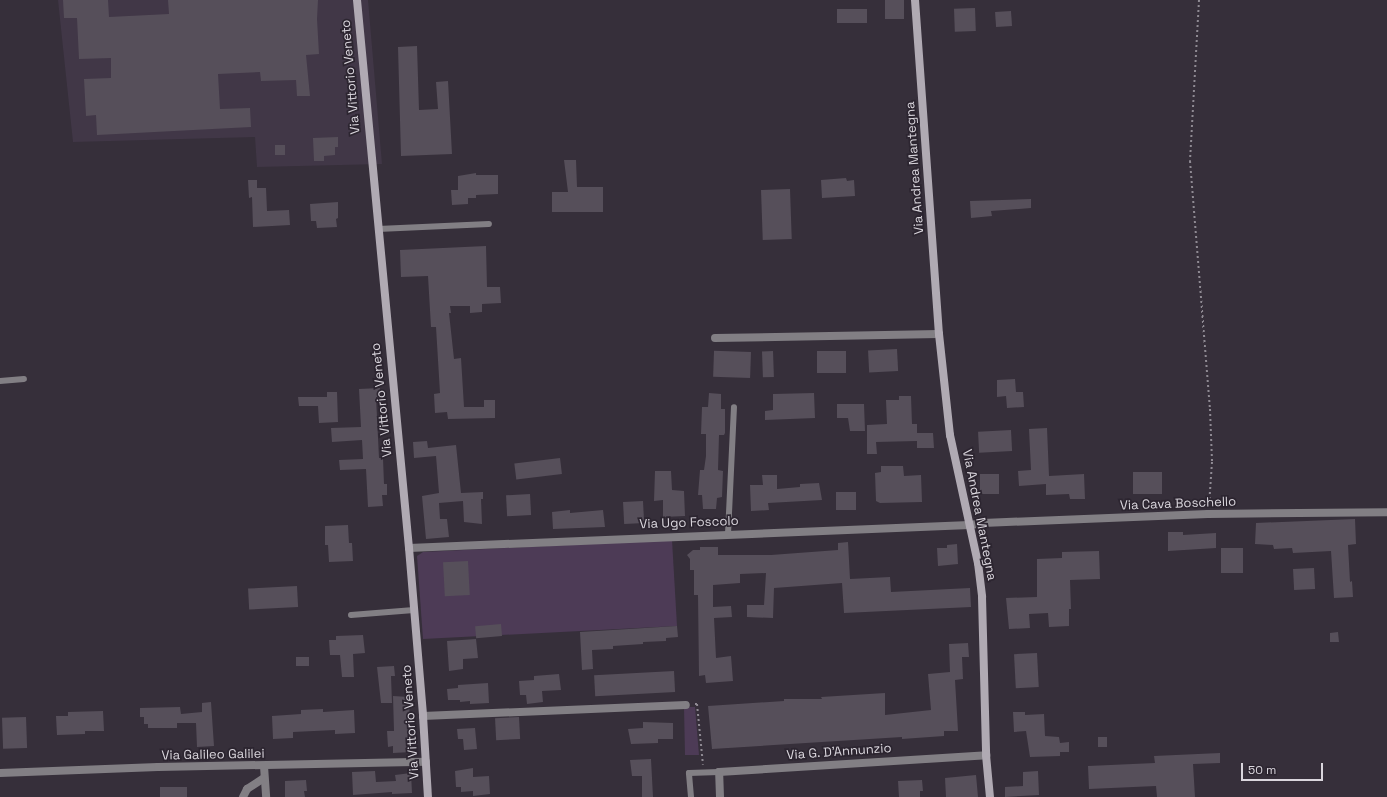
<!DOCTYPE html>
<html>
<head>
<meta charset="utf-8">
<style>
	body { margin:0 }
	#map { position:relative; width:1387px; height:797px; overflow:hidden; background:#362f3a; font-family:"Space Grotesk",sans-serif }
	div>[style] { position:absolute }
	[style*='--x'] { left:calc(var(--x)*1px); top:calc(var(--y)*1px); width:calc(var(--w)*1px); rotate:calc(var(--a)*1deg) }
	.built>* { inset:0; background:#413747 }
	.green>* { inset:0; background:#4d3b56 }
	.building>* { inset:0; background:#564f5a; transform-origin:0 0 }
	.path>* { height:2px; margin-top:-1px; transform-origin:0; background:repeating-linear-gradient(90deg,#8f8a93 0 2px,transparent 0 5px) }
	.service>* { height:6px; margin:-3px; padding:0 3px; transform-origin:3px; border-radius:3px; background:#827f84 }
	.minor>* { height:8px; margin:-4px; padding:0 4px; transform-origin:4px; border-radius:4px; background:#827f84 }
	.tertiary>* { height:8px; margin:-4px; padding:0 4px; transform-origin:4px; border-radius:4px; background:#827f84 }
	.secondary>* { height:8px; margin:-4px; padding:0 4px; transform-origin:4px; border-radius:4px; background:#b0aab3 }
	span { translate:-50% -50%; white-space:nowrap; text-align:center; line-height:1.15; -webkit-text-stroke:3.5px #2c2530; paint-order:stroke }
	.street-label { font-size:13px; color:#dad6dd }
	.scale { position:absolute; left:1241px; top:763px; width:82px; height:18px; box-sizing:border-box; border:2px solid #dad6dd; border-top:0; padding-left:5px; font-size:12px; line-height:14px; white-space:nowrap; color:#dad6dd; -webkit-text-stroke:3px #2c2530; paint-order:stroke }
</style>
</head>
<body>
<div id="map">
	<div class="built">
		<div style="clip-path:polygon(58px 0,368px 0,382px 164px,257px 167px,255px 137px,73px 142px)"></div>
	</div>
	<div class="green">
		<div style="clip-path:polygon(672px 540px,677px 626px,423px 639px,417px 556px,423px 552px)"></div>
		<div style="clip-path:polygon(684px 707px,695px 707px,699px 755px,685px 755px)"></div>
	</div>
	<div class="building">
		<div style="clip-path:polygon(63px 0,108px 0,109px 17px,169px 14px,168px 0,318px 0,317px 19px,319px 54px,306px 55px,310px 96px,297px 96px,296px 80px,261px 81px,260px 72px,218px 74px,220px 109px,250px 108px,251px 127px,97px 135px,96px 115px,86px 116px,84px 79px,111px 78px,111px 58px,79px 59px,77px 18px,64px 18px)"></div>
		<div style="left:885px;top:0;width:19px;height:19px"></div>
		<div style="left:975px;top:8px;width:23px;height:21px;rotate:88deg"></div>
		<div style="left:837px;top:9px;width:30px;height:14px"></div>
		<div style="left:1011px;top:11px;width:15px;height:16px;rotate:86deg"></div>
		<div style="clip-path:polygon(417px 46px,419px 110px,438px 109px,436px 82px,448px 81px,452px 154px,401px 156px,398px 47px)"></div>
		<div style="clip-path:polygon(338px 137px,338px 147px,335px 147px,335px 155px,324px 156px,324px 161px,314px 161px,313px 138px)"></div>
		<div style="left:275px;top:145px;width:10px;height:10px"></div>
		<div style="clip-path:polygon(564px 160px,576px 160px,577px 187px,603px 187px,603px 212px,552px 212px,552px 192px,568px 192px)"></div>
		<div style="clip-path:polygon(476px 173px,476px 175px,498px 175px,498px 194px,476px 195px,476px 198px,468px 198px,468px 204px,452px 205px,451px 190px,458px 190px,458px 176px)"></div>
		<div style="clip-path:polygon(846px 178px,847px 181px,854px 180px,855px 196px,822px 198px,821px 180px)"></div>
		<div style="clip-path:polygon(248px 180px,257px 180px,257px 188px,266px 188px,267px 211px,289px 210px,290px 225px,253px 227px,252px 197px,249px 198px)"></div>
		<div style="left:790px;top:189px;width:50px;height:29px;rotate:88deg"></div>
		<div style="clip-path:polygon(1031px 199px,1031px 208px,991px 211px,992px 216px,971px 218px,970px 201px)"></div>
		<div style="clip-path:polygon(338px 202px,338px 218px,336px 219px,337px 227px,317px 228px,316px 221px,311px 221px,310px 204px)"></div>
		<div style="clip-path:polygon(486px 246px,487px 287px,500px 287px,501px 303px,482px 304px,482px 312px,470px 313px,470px 306px,450px 306px,451px 313px,449px 313px,454px 359px,461px 358px,464px 407px,484px 407px,484px 400px,495px 400px,495px 418px,448px 419px,447px 412px,435px 413px,434px 394px,440px 393px,436px 327px,431px 327px,428px 276px,401px 277px,400px 250px)"></div>
		<div style="left:897px;top:349px;width:22px;height:29px;rotate:87deg"></div>
		<div style="left:773px;top:351px;width:26px;height:11px;rotate:88deg"></div>
		<div style="left:846px;top:351px;width:22px;height:29px;rotate:90deg"></div>
		<div style="left:751px;top:352px;width:26px;height:37px;rotate:92deg"></div>
		<div style="clip-path:polygon(1015px 379px,1016px 392px,1023px 392px,1024px 407px,1007px 408px,1006px 396px,997px 397px,997px 380px)"></div>
		<div style="clip-path:polygon(380px 388px,380px 397px,376px 397px,379px 458px,383px 458px,384px 484px,387px 484px,387px 495px,382px 495px,383px 506px,368px 507px,366px 469px,340px 470px,339px 460px,363px 459px,362px 440px,332px 442px,331px 428px,361px 427px,359px 389px)"></div>
		<div style="clip-path:polygon(327px 392px,337px 392px,338px 422px,319px 423px,318px 406px,299px 406px,298px 397px,327px 397px)"></div>
		<div style="clip-path:polygon(709px 393px,721px 394px,721px 409px,725px 409px,725px 433px,724px 435px,719px 435px,718px 470px,723px 471px,722px 497px,717px 498px,716px 509px,703px 509px,702px 495px,698px 495px,700px 470px,704px 470px,706px 456px,706px 434px,701px 434px,702px 407px,708px 407px)"></div>
		<div style="clip-path:polygon(814px 393px,815px 418px,765px 420px,765px 411px,773px 410px,773px 394px)"></div>
		<div style="clip-path:polygon(899px 396px,911px 396px,912px 424px,917px 424px,917px 433px,933px 433px,934px 448px,917px 448px,917px 441px,876px 442px,877px 454px,867px 454px,867px 425px,887px 424px,886px 400px,899px 400px)"></div>
		<div style="clip-path:polygon(837px 404px,864px 404px,865px 431px,850px 431px,848px 418px,837px 418px)"></div>
		<div style="clip-path:polygon(1047px 428px,1049px 476px,1084px 474px,1085px 499px,1070px 499px,1069px 494px,1046px 495px,1046px 484px,1019px 486px,1018px 471px,1031px 470px,1029px 429px)"></div>
		<div style="left:1011px;top:430px;width:21px;height:33px;rotate:87deg"></div>
		<div style="clip-path:polygon(427px 441px,428px 448px,456px 445px,461px 493px,483px 492px,483px 499px,481px 499px,482px 524px,464px 522px,463px 501px,439px 503px,440px 519px,447px 519px,449px 537px,426px 539px,422px 496px,439px 493px,436px 456px,414px 458px,413px 442px)"></div>
		<div style="left:560px;top:458px;width:16px;height:46px;rotate:83deg"></div>
		<div style="clip-path:polygon(881px 466px,903px 466px,904px 476px,921px 475px,922px 502px,880px 503px,876px 501px,875px 473px,881px 472px)"></div>
		<div style="clip-path:polygon(655px 471px,671px 471px,672px 490px,684px 491px,685px 516px,663px 517px,663px 500px,654px 501px)"></div>
		<div style="left:1162px;top:472px;width:22px;height:29px;rotate:90deg"></div>
		<div style="left:980px;top:474px;width:19px;height:20px"></div>
		<div style="clip-path:polygon(762px 475px,777px 475px,777px 489px,800px 487px,800px 484px,819px 483px,822px 500px,768px 503px,769px 510px,751px 511px,750px 485px,763px 485px)"></div>
		<div style="left:836px;top:492px;width:20px;height:18px"></div>
		<div style="left:530px;top:494px;width:21px;height:24px;rotate:87deg"></div>
		<div style="left:643px;top:501px;width:22px;height:20px;rotate:87deg"></div>
		<div style="clip-path:polygon(570px 510px,570px 513px,603px 510px,605px 527px,553px 529px,552px 512px)"></div>
		<div style="clip-path:polygon(1355px 519px,1356px 544px,1348px 545px,1350px 582px,1352px 581px,1353px 597px,1334px 598px,1331px 551px,1293px 553px,1292px 548px,1274px 549px,1273px 545px,1255px 544px,1256px 523px)"></div>
		<div style="clip-path:polygon(348px 525px,349px 543px,352px 543px,353px 561px,329px 562px,328px 545px,325px 545px,325px 526px)"></div>
		<div style="clip-path:polygon(1168px 532px,1183px 532px,1183px 535px,1216px 533px,1216px 548px,1168px 551px)"></div>
		<div style="clip-path:polygon(848px 542px,850px 579px,890px 577px,891px 592px,970px 588px,971px 607px,844px 613px,842px 583px,774px 588px,773px 618px,747px 617px,747px 605px,764px 605px,766px 573px,740px 574px,740px 583px,713px 585px,713px 607px,731px 606px,732px 617px,714px 618px,716px 658px,731px 656px,733px 681px,706px 683px,705px 675px,699px 676px,698px 595px,694px 595px,694px 570px,690px 570px,690px 559px,687px 555px,693px 550px,700px 550px,700px 547px,718px 547px,718px 555px,771px 555px,838px 550px,838px 543px)"></div>
		<div style="clip-path:polygon(957px 544px,958px 564px,938px 566px,937px 548px,947px 548px,947px 545px)"></div>
		<div style="left:1221px;top:548px;width:22px;height:25px"></div>
		<div style="clip-path:polygon(1099px 551px,1100px 579px,1070px 580px,1071px 609px,1069px 609px,1069px 626px,1049px 627px,1048px 613px,1029px 614px,1030px 628px,1009px 629px,1006px 598px,1037px 597px,1037px 559px,1062px 558px,1062px 552px)"></div>
		<div style="left:468px;top:561px;width:34px;height:25px;rotate:87deg"></div>
		<div style="left:1314px;top:568px;width:21px;height:21px;rotate:87deg"></div>
		<div style="left:297px;top:586px;width:21px;height:49px;rotate:87deg"></div>
		<div style="left:501px;top:624px;width:12px;height:26px;rotate:85deg"></div>
		<div style="clip-path:polygon(677px 626px,678px 637px,666px 638px,666px 641px,643px 642px,643px 644px,613px 646px,613px 649px,592px 650px,593px 669px,582px 670px,580px 632px)"></div>
		<div style="clip-path:polygon(1338px 632px,1339px 642px,1330px 642px,1330px 633px)"></div>
		<div style="clip-path:polygon(363px 635px,365px 653px,353px 654px,354px 677px,342px 677px,340px 655px,330px 655px,329px 640px,336px 640px,336px 636px)"></div>
		<div style="clip-path:polygon(476px 639px,478px 658px,463px 659px,463px 669px,449px 671px,447px 641px)"></div>
		<div style="clip-path:polygon(968px 643px,969px 657px,962px 657px,963px 679px,955px 680px,958px 731px,944px 731px,944px 736px,902px 739px,902px 737px,712px 749px,708px 706px,784px 701px,784px 699px,822px 699px,821px 697px,885px 693px,885px 715px,931px 710px,928px 674px,950px 672px,949px 644px)"></div>
		<div style="left:1037px;top:653px;width:34px;height:23px;rotate:87deg"></div>
		<div style="left:296px;top:657px;width:13px;height:9px"></div>
		<div style="clip-path:polygon(394px 666px,395px 676px,391px 676px,392px 703px,381px 703px,377px 667px)"></div>
		<div style="left:674px;top:671px;width:21px;height:80px;rotate:87deg"></div>
		<div style="clip-path:polygon(559px 674px,561px 690px,542px 691px,543px 702px,527px 704px,526px 695px,520px 695px,519px 681px,534px 680px,534px 676px)"></div>
		<div style="clip-path:polygon(488px 683px,489px 703px,470px 704px,470px 701px,460px 702px,460px 700px,448px 700px,447px 689px,458px 688px,458px 685px)"></div>
		<div style="clip-path:polygon(393px 696px,409px 697px,411px 752px,393px 753px,393px 746px,388px 747px,387px 731px,394px 731px)"></div>
		<div style="clip-path:polygon(211px 702px,214px 746px,197px 747px,196px 723px,177px 723px,177px 728px,148px 728px,148px 724px,144px 724px,144px 717px,140px 717px,140px 708px,180px 707px,181px 714px,202px 712px,202px 703px)"></div>
		<div style="clip-path:polygon(323px 709px,323px 712px,354px 710px,355px 733px,335px 734px,335px 730px,293px 732px,293px 738px,273px 739px,272px 716px,301px 714px,301px 710px)"></div>
		<div style="clip-path:polygon(103px 711px,104px 731px,85px 731px,85px 734px,57px 735px,56px 716px,68px 716px,68px 712px)"></div>
		<div style="clip-path:polygon(1013px 712px,1025px 712px,1025px 715px,1044px 714px,1045px 736px,1059px 737px,1060px 743px,1069px 742px,1069px 752px,1060px 752px,1060px 756px,1030px 757px,1026px 731px,1014px 732px)"></div>
		<div style="left:26px;top:717px;width:31px;height:24px;rotate:88deg"></div>
		<div style="left:519px;top:717px;width:22px;height:24px;rotate:87deg"></div>
		<div style="clip-path:polygon(643px 722px,673px 723px,673px 739px,658px 739px,658px 743px,631px 744px,628px 729px,643px 728px)"></div>
		<div style="clip-path:polygon(475px 728px,477px 749px,464px 750px,463px 739px,458px 739px,457px 729px)"></div>
		<div style="left:1098px;top:737px;width:9px;height:10px"></div>
		<div style="clip-path:polygon(1220px 753px,1220px 763px,1193px 764px,1195px 797px,1157px 797px,1156px 786px,1089px 789px,1088px 766px,1155px 763px,1154px 756px)"></div>
		<div style="clip-path:polygon(651px 759px,653px 797px,642px 797px,642px 776px,632px 776px,630px 760px)"></div>
		<div style="clip-path:polygon(473px 768px,473px 777px,489px 776px,490px 794px,473px 796px,473px 791px,461px 792px,461px 787px,456px 787px,455px 771px)"></div>
		<div style="clip-path:polygon(375px 771px,376px 782px,396px 781px,395px 775px,411px 773px,412px 793px,392px 794px,392px 792px,353px 795px,352px 772px)"></div>
		<div style="clip-path:polygon(1038px 771px,1039px 795px,1005px 797px,1005px 787px,1023px 786px,1023px 772px)"></div>
		<div style="clip-path:polygon(976px 775px,978px 797px,946px 797px,945px 778px)"></div>
		<div style="clip-path:polygon(306px 780px,307px 791px,304px 791px,305px 797px,285px 797px,285px 781px)"></div>
		<div style="clip-path:polygon(922px 780px,923px 791px,920px 791px,920px 797px,899px 797px,898px 781px)"></div>
		<div style="left:187px;top:787px;width:10px;height:27px;rotate:90deg"></div>
	</div>
	<div class="path">
		<div style="--x:1199;--y:0;--w:161;--a:93.2"></div>
		<div style="--x:1190;--y:161;--w:249;--a:85.4"></div>
		<div style="--x:1210;--y:409;--w:53;--a:87.8"></div>
		<div style="--x:1212;--y:462;--w:44;--a:93.9"></div>
		<div style="--x:695;--y:704;--w:2;--a:0"></div>
		<div style="--x:697;--y:704;--w:61;--a:84.4"></div>
	</div>
	<div class="service">
		<div style="--x:378;--y:229;--w:111;--a:-2.6"></div>
		<div style="--x:0;--y:381;--w:24;--a:-5"></div>
		<div style="--x:728;--y:534;--w:127;--a:-87.3"></div>
		<div style="--x:351;--y:615;--w:63;--a:-4.5"></div>
		<div style="--x:691;--y:797;--w:24;--a:-95"></div>
		<div style="--x:689;--y:773;--w:30;--a:-2"></div>
	</div>
	<div class="minor">
		<div style="--x:715;--y:338;--w:224;--a:-1"></div>
		<div style="--x:970;--y:525;--w:13;--a:-9"></div>
		<div style="--x:983;--y:523;--w:225;--a:-2.3"></div>
		<div style="--x:1208;--y:514;--w:179;--a:-0.6"></div>
		<div style="--x:423;--y:716;--w:263;--a:-2.4"></div>
		<div style="--x:264;--y:766;--w:31;--a:86"></div>
		<div style="--x:0;--y:773;--w:158;--a:-2.2"></div>
		<div style="--x:158;--y:767;--w:268;--a:-1.1"></div>
		<div style="--x:243;--y:797;--w:9;--a:-63"></div>
		<div style="--x:247;--y:789;--w:20;--a:-33"></div>
		<div style="--x:720;--y:797;--w:25;--a:-92"></div>
		<div style="--x:719;--y:772;--w:268;--a:-3.6"></div>
	</div>
	<div class="tertiary">
		<div style="--x:409;--y:548;--w:561;--a:-2.35"></div>
	</div>
	<div class="secondary">
		<div style="--x:357;--y:0;--w:550;--a:84.58"></div>
		<div style="--x:409;--y:548;--w:169;--a:85.2"></div>
		<div style="--x:423;--y:716;--w:81;--a:86.5"></div>
		<div style="--x:915;--y:0;--w:335;--a:85.9"></div>
		<div style="--x:939;--y:334;--w:102;--a:83.8"></div>
		<div style="--x:950;--y:435;--w:131;--a:77.7"></div>
		<div style="--x:978;--y:563;--w:34;--a:83"></div>
		<div style="--x:982;--y:597;--w:158;--a:88.5"></div>
		<div style="--x:986;--y:755;--w:42;--a:84.6"></div>
	</div>
	<div class="street-label">
		<span style="left:351px;top:77px;rotate:-95deg">Via Vittorio Veneto</span>
		<span style="left:915px;top:168px;rotate:-94deg">Via Andrea Mantegna</span>
		<span style="left:382px;top:400px;rotate:-96deg">Via Vittorio Veneto</span>
		<span style="left:1178px;top:504px;rotate:-2deg">Via Cava Boschello</span>
		<span style="left:979px;top:515px;rotate:79deg">Via Andrea Mantegna</span>
		<span style="left:689px;top:523px;rotate:-2deg">Via Ugo Foscolo</span>
		<span style="left:411px;top:722px;rotate:-94deg">Via Vittorio Veneto</span>
		<span style="left:839px;top:752px;rotate:-4deg">Via G. D'Annunzio</span>
		<span style="left:213px;top:755px;rotate:-1deg">Via Galileo Galilei</span>
	</div>
	<div class="scale">50 m</div>
</div>
</body>
</html>
